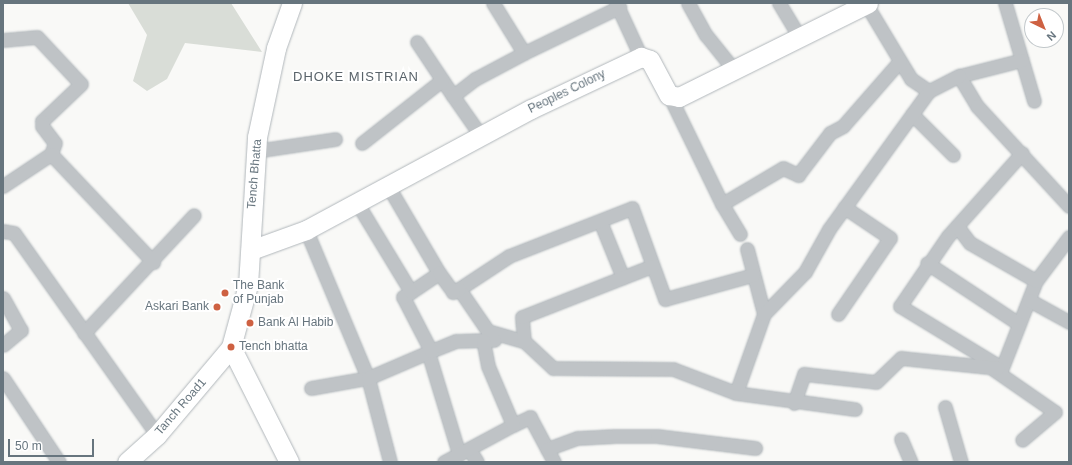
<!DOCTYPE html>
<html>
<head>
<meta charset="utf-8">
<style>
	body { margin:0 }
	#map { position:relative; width:1072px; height:465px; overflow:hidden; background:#f9f9f7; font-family:Arial,sans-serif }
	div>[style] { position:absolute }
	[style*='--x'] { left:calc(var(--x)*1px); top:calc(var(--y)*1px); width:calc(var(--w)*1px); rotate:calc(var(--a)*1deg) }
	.green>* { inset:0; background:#d9ddd7 }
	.roads { filter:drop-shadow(0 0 1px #b1b7bb) drop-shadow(0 0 1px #b1b7bb) }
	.street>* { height:13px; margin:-6.5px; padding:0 6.5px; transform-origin:6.5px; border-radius:6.5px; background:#bfc3c6 }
	.secondary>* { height:19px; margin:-9.5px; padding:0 9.5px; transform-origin:9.5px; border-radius:9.5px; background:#fff }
	.dots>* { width:11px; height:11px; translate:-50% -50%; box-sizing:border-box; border:2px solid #fff; border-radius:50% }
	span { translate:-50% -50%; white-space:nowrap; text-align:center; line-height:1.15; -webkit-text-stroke:4px #fff; paint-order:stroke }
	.street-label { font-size:12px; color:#67757e }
	.poi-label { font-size:12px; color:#67757e }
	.left { translate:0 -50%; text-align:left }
	.right { translate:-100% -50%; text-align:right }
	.neighbourhood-label { font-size:13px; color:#59636a; letter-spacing:1px }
	.frame { position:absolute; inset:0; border:4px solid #67757e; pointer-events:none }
	.north { position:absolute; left:1024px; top:8px; width:40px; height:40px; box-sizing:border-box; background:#fff; border:1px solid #c2c8cb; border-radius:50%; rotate:137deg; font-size:11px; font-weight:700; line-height:16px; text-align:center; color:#67757e }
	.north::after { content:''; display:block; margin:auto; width:14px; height:18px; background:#ce6142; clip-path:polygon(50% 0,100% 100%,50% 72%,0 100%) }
	.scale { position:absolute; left:8px; top:439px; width:86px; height:18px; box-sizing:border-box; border:2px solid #67757e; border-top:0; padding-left:5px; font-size:12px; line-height:14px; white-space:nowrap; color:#67757e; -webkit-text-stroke:3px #fff; paint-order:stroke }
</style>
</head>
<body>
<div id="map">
	<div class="green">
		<div style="clip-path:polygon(128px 3px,231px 3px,262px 52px,185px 43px,167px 79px,147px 91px,133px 81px,147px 35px)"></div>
	</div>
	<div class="roads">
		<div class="street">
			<div style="--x:616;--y:3;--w:60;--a:65.2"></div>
			<div style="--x:688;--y:3;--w:37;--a:61"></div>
			<div style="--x:706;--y:35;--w:45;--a:51.3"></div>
			<div style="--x:779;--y:3;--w:41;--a:59"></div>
			<div style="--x:1005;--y:3;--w:102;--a:73.5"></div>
			<div style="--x:866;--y:4;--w:87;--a:59"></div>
			<div style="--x:911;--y:79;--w:22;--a:34"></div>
			<div style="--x:3;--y:40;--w:34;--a:-5"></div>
			<div style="--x:37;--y:37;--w:64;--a:46.9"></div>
			<div style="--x:81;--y:84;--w:54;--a:136.5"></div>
			<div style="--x:42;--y:121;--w:5;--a:90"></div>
			<div style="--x:42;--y:126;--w:21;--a:53"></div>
			<div style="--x:55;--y:143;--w:12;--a:110"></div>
			<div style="--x:51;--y:154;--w:58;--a:146.3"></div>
			<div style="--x:417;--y:42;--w:65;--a:56.3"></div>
			<div style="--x:524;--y:53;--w:106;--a:-25.8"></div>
			<div style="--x:1022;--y:60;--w:65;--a:165.7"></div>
			<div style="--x:959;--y:76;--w:35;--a:59"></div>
			<div style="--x:977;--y:106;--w:136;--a:47.4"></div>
			<div style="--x:669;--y:95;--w:121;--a:64.1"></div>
			<div style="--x:912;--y:114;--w:58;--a:45"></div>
			<div style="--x:481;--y:136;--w:49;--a:-125"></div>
			<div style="--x:453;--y:96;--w:28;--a:-38"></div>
			<div style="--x:475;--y:79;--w:55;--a:-28"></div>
			<div style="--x:524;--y:53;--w:59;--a:-121.8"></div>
			<div style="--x:362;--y:143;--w:102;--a:-38.2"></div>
			<div style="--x:255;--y:151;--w:81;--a:-8.5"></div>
			<div style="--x:1022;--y:153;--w:111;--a:131.7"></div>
			<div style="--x:948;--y:236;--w:85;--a:124.4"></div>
			<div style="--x:900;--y:306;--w:119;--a:31.3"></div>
			<div style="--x:1002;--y:368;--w:93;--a:-68.7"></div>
			<div style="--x:1036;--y:281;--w:55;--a:-53.1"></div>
			<div style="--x:51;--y:154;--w:149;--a:46.6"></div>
			<div style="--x:388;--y:186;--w:101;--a:59.6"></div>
			<div style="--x:439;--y:273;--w:34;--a:146"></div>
			<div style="--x:600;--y:221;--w:61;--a:68"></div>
			<div style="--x:957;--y:226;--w:21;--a:53"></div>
			<div style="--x:970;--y:243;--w:76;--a:29.9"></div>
			<div style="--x:306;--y:230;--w:160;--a:67.3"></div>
			<div style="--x:368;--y:378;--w:87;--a:75.3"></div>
			<div style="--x:3;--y:231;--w:11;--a:10"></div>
			<div style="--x:14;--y:233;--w:247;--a:54.7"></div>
			<div style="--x:740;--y:234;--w:35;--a:-121"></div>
			<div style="--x:722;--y:204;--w:71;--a:-30.5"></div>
			<div style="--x:783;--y:168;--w:17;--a:25"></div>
			<div style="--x:798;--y:175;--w:53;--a:-52.7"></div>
			<div style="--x:830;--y:133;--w:15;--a:-28"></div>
			<div style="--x:843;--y:126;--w:86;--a:-48.8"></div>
			<div style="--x:747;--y:249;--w:67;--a:75.3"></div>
			<div style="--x:927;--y:263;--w:110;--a:33.5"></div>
			<div style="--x:459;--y:289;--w:60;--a:-33.4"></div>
			<div style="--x:509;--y:256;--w:132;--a:-21.3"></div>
			<div style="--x:632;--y:208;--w:97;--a:70.1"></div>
			<div style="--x:665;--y:299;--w:91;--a:-15.3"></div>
			<div style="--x:3;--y:298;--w:37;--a:61"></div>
			<div style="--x:21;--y:330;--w:23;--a:140"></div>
			<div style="--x:1029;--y:300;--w:46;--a:28.8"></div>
			<div style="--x:838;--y:314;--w:92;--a:-55.6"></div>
			<div style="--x:890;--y:238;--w:55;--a:-146"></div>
			<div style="--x:488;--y:331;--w:37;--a:16"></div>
			<div style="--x:524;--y:341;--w:40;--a:43"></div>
			<div style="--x:553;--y:368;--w:120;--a:0.5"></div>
			<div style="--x:673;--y:369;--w:67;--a:20.9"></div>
			<div style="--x:736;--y:393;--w:120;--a:7.7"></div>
			<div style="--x:84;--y:333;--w:161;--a:-47"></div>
			<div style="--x:524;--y:341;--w:24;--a:-95"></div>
			<div style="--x:522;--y:317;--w:140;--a:-21.4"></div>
			<div style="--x:431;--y:351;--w:27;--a:-22"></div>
			<div style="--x:456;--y:341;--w:38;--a:-2"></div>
			<div style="--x:494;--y:340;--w:62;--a:-124.5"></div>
			<div style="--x:459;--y:289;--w:7;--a:153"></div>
			<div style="--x:453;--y:292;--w:24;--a:-126"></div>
			<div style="--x:428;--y:352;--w:107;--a:73.1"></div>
			<div style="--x:990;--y:367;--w:79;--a:34.7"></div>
			<div style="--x:1055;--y:412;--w:43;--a:139.7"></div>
			<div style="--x:3;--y:378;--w:101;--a:56.3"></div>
			<div style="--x:311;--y:388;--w:58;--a:-10"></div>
			<div style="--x:368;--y:378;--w:69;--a:-23.2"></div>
			<div style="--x:431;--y:351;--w:61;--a:-117.4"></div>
			<div style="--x:403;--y:297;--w:9;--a:-32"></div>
			<div style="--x:411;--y:292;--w:104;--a:-121.2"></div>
			<div style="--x:736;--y:393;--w:84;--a:-70.5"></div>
			<div style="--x:764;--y:314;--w:59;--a:-45.7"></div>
			<div style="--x:805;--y:272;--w:49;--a:-60.8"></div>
			<div style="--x:829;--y:229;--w:170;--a:-54.1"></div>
			<div style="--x:929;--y:91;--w:34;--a:-27"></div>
			<div style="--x:794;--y:403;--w:31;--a:-71"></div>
			<div style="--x:804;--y:374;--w:72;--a:6.3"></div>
			<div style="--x:876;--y:382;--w:35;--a:-44"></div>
			<div style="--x:901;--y:358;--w:97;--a:5.9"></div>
			<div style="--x:945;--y:407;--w:57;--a:73.8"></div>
			<div style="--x:513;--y:425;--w:19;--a:-25"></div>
			<div style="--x:530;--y:417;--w:51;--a:61.9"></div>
			<div style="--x:901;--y:439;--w:25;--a:67"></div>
			<div style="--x:469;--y:449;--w:15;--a:58"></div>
			<div style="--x:547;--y:449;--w:33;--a:-20"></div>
			<div style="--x:578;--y:438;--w:37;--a:-3"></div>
			<div style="--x:615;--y:436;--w:42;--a:0"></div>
			<div style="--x:657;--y:436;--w:99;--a:7"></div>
			<div style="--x:444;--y:462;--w:78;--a:-28.2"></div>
			<div style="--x:513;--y:425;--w:64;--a:-113"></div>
			<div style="--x:488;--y:366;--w:26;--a:-101"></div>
		</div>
		<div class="secondary">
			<div style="--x:251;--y:250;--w:59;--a:-20"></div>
			<div style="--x:306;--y:230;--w:255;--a:-28.3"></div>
			<div style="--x:531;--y:109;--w:122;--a:-25.3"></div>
			<div style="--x:641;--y:57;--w:9;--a:18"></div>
			<div style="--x:650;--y:60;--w:40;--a:62"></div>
			<div style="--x:669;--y:95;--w:10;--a:11"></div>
			<div style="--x:679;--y:97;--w:211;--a:-26.4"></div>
			<div style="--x:231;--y:347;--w:129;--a:63.2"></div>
			<div style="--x:127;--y:462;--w:40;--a:-42"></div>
			<div style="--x:157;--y:435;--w:115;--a:-49.9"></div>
			<div style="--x:231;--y:347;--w:64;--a:-74.7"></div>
			<div style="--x:248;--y:285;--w:148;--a:-86.5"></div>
			<div style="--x:257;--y:137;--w:91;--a:-77.9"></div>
			<div style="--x:276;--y:48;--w:48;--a:-70.4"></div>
		</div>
	</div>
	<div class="dots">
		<div style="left:225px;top:293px;background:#ce6142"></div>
		<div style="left:217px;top:307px;background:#ce6142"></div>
		<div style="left:250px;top:323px;background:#ce6142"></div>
		<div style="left:231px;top:347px;background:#ce6142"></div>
	</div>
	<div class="street-label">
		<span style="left:567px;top:92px;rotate:-26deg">Peoples Colony</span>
		<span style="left:255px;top:174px;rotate:-85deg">Tench Bhatta</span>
		<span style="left:181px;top:407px;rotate:-49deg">Tanch Road1</span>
	</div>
	<div class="poi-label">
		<span class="left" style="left:233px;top:293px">The Bank<br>of Punjab</span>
		<span class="right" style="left:209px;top:307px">Askari Bank</span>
		<span class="left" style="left:258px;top:323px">Bank Al Habib</span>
		<span class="left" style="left:239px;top:347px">Tench bhatta</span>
	</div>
	<div class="neighbourhood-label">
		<span style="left:356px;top:77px">DHOKE MISTRIAN</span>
	</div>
	<div class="frame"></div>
	<div class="north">N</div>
	<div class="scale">50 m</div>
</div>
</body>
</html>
